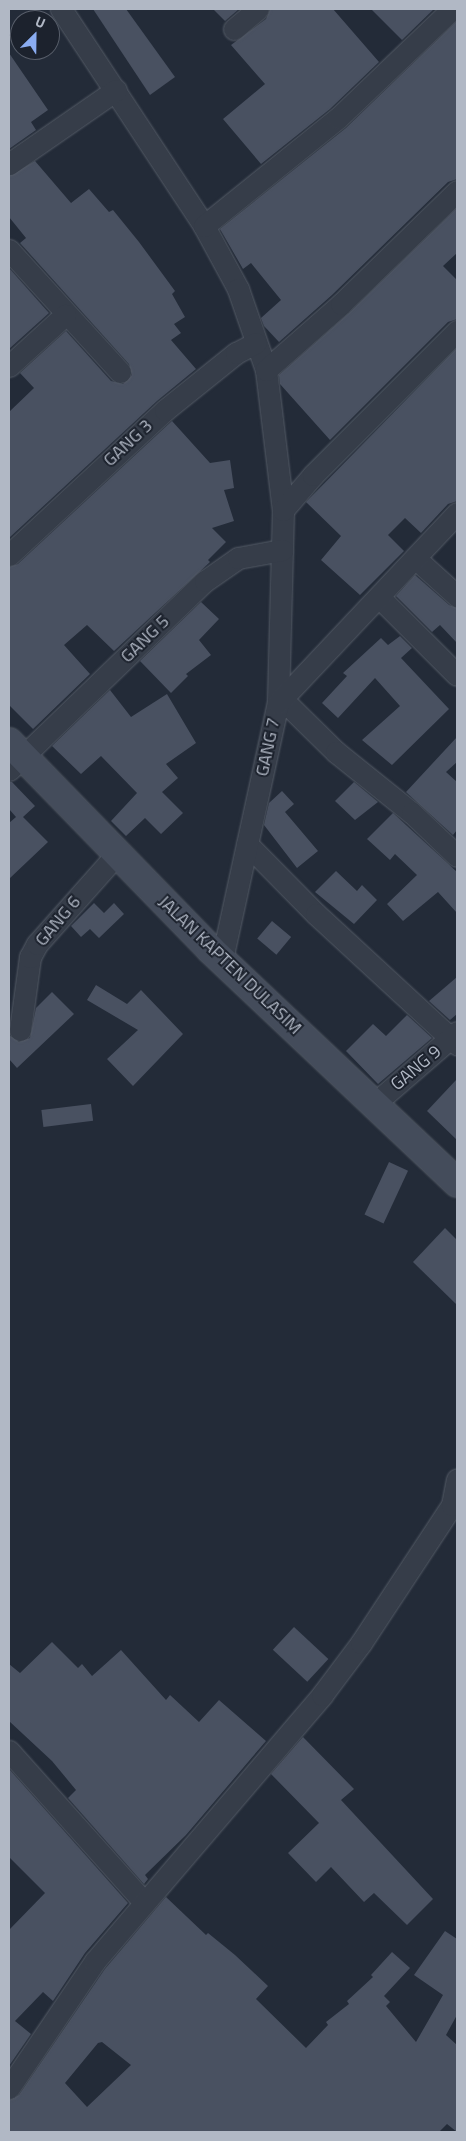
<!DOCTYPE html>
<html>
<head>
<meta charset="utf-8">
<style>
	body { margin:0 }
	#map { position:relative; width:466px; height:2141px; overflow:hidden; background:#232b38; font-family:"Titillium Web",sans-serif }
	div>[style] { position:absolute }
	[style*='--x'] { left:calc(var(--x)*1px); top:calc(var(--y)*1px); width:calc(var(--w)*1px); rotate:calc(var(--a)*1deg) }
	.building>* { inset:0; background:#495161; transform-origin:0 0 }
	.roads { filter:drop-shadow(0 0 1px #545b66) drop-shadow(0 0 1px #545b66) }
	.street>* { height:21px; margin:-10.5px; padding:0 10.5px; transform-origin:10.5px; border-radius:10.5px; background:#363d49 }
	.secondary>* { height:28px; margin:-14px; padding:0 14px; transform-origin:14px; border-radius:14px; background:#444c5b }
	span { translate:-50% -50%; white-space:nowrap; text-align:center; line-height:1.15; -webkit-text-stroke:4px #1c222d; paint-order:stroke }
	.street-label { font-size:18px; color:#b1b8c5 }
	.frame { position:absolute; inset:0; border:10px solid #b1b8c5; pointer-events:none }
	.north { position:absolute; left:10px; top:10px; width:50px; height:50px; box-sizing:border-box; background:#1c222d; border:1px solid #585e6a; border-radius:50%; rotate:23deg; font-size:14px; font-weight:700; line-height:20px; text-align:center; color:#b1b8c5 }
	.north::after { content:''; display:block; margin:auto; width:18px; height:22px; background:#8aacf1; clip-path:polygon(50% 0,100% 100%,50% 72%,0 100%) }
</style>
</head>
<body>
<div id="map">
	<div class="building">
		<div style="clip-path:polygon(93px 9px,126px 9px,175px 77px,150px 95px)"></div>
		<div style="clip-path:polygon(213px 9px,239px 9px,225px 21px)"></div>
		<div style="clip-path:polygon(270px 9px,333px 9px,379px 62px,330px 109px,261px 164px,223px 119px,265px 84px,231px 45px,266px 19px)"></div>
		<div style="clip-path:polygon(371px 9px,434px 9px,402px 40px)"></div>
		<div style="clip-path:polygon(457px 21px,457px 179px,448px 182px,332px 295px,279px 342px,264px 326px,261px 318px,281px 300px,251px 263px,243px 269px,220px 229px,346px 128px)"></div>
		<div style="clip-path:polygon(9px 53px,48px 110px,31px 122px,36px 130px,9px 149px)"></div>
		<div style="clip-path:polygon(35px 161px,71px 203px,89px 189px,109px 212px,113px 210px,139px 242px,175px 291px,172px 294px,185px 317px,174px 324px,181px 333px,171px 340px,196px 369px,157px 401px,9px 538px,9px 412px,34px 388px,20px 373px,66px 331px,111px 381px,123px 384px,132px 375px,129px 364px,20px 243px,26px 238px,9px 217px,9px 176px)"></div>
		<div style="clip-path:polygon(457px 208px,457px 253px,443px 266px,457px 280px,457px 319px,448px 322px,330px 440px,280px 384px,279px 375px,349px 313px)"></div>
		<div style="clip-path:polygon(9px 268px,49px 313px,9px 349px)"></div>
		<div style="clip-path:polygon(457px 348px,457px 501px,448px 504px,421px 533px,405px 518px,388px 535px,404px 551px,360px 595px,321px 560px,341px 536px,306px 502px)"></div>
		<div style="clip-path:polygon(172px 421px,210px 463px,230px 460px,234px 488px,224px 490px,234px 521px,212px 528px,226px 542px,208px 560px,210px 562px,114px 651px,87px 625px,64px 645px,90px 674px,33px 729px,9px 705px,9px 567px,18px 564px)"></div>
		<div style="clip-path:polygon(415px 575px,449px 605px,457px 608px,457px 643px,440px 625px,432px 632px,396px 596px)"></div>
		<div style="clip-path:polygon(201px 602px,219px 619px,199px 640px,211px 655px,186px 674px,188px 676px,171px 693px,140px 661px)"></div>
		<div style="clip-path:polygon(400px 636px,412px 648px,401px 658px,449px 709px,392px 765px,362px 740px,400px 706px,375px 678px,338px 718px,322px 703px,347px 676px,343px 673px,381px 638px,388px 645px)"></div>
		<div style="clip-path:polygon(110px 690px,131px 717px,167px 694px,196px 743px,166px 764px,178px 778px,162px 792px,183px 813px,161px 834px,145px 818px,126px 836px,111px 821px,137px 793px,101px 756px,81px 774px,52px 746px)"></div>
		<div style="clip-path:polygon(457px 737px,457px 762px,446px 772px,457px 782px,457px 830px,453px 835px,406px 792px)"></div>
		<div style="clip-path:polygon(9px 782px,12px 782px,35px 806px,23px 817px,48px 842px,9px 879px,9px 823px,16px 817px,9px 809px)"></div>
		<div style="clip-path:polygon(354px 782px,378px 802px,355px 820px,335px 801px)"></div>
		<div style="clip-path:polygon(282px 791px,294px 804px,285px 812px,318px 851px,297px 868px,264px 825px,269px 803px)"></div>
		<div style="clip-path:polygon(393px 813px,457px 872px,457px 913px,438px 892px,403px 921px,387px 904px,417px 875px,395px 854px,390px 860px,367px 839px)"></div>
		<div style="clip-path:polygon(336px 871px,357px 891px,362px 885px,377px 900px,354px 924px,315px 892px)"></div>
		<div style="clip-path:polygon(94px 903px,104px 913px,114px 903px,124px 914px,99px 938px,90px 929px,81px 937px,71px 926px)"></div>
		<div style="left:272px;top:921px;width:25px;height:23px;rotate:40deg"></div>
		<div style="clip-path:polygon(457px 977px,457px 1014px,450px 1020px,429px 1001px)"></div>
		<div style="clip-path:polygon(96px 985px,127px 1004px,141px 990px,183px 1034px,133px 1086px,107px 1059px,138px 1030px,87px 1000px)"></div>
		<div style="clip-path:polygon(52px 992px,74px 1014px,17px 1068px,9px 1059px,9px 1035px,19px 1042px,30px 1038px,36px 1008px)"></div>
		<div style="clip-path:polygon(407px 1015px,432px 1038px,378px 1084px,346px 1051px,373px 1024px,386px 1036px)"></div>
		<div style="clip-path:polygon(457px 1079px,457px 1140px,427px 1111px)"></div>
		<div style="left:91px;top:1104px;width:17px;height:50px;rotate:83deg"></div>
		<div style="left:389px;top:1162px;width:21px;height:58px;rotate:25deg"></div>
		<div style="clip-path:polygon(445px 1228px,457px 1240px,457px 1305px,413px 1262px)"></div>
		<div style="left:294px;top:1627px;width:47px;height:31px;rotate:43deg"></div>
		<div style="clip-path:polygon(52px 1642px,78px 1668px,82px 1664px,92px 1676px,121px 1650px,166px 1700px,170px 1695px,199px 1722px,219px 1700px,266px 1741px,186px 1835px,145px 1875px,148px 1879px,144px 1884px,68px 1798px,76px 1790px,52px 1761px,9px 1721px,9px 1664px,20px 1673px)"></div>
		<div style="clip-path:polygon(303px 1737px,354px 1789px,341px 1800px,433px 1899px,407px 1925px,374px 1893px,364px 1902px,331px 1867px,316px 1882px,288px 1853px,319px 1823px,271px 1774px)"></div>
		<div style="clip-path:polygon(9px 1769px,128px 1903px,85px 1953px,53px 2001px,43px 1992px,15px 2021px,31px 2034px,9px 2066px,9px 1930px,45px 1893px,9px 1857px)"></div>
		<div style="clip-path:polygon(evenodd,166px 1897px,206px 1935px,208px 1933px,235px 1955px,268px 1986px,256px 1999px,306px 2048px,328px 2025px,326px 2022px,349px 2004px,347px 2001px,373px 1977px,371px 1975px,392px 1952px,410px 1968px,384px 1996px,390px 2002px,386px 2006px,416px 2042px,443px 1995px,414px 1975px,445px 1931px,457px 1939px,457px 2015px,446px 2035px,457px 2045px,457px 2132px,447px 2124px,439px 2132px,9px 2132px,9px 2100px,19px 2095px,105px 1969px,166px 1897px,102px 2042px,131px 2065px,87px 2107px,65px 2083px,98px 2043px,102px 2042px)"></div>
	</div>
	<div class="roads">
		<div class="street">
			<div style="--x:61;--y:9;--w:260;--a:56.6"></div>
			<div style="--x:204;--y:226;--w:72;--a:61.6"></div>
			<div style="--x:238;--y:289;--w:86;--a:70.9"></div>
			<div style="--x:266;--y:370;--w:141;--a:83.1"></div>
			<div style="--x:283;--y:510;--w:193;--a:91.5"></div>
			<div style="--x:234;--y:29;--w:31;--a:-40"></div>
			<div style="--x:9;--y:164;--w:130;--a:-34.7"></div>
			<div style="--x:204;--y:226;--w:172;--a:-38.9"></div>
			<div style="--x:338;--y:118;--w:158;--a:-43.7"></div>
			<div style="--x:9;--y:250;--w:165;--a:47.7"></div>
			<div style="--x:9;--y:366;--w:76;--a:-42.3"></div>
			<div style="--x:266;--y:370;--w:100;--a:-41.3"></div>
			<div style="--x:341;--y:304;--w:162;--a:-44.2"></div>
			<div style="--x:283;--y:510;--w:46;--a:-49.4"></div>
			<div style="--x:313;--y:475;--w:204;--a:-45"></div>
			<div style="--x:9;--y:555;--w:213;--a:-42.9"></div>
			<div style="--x:165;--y:410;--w:91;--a:-38.8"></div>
			<div style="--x:236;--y:353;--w:22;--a:-27"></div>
			<div style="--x:415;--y:558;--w:57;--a:42.1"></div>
			<div style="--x:379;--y:597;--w:110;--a:45"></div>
			<div style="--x:282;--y:699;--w:76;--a:44.5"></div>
			<div style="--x:336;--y:752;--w:97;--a:38.8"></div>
			<div style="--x:412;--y:813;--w:62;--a:43.7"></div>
			<div style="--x:9;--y:770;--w:272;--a:-44"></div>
			<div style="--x:205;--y:581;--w:40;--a:-34.9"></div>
			<div style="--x:238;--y:558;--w:45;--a:-10.3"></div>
			<div style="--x:247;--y:844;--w:98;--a:45.4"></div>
			<div style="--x:316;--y:914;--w:192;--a:42.7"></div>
			<div style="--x:222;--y:959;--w:262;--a:-77.7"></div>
			<div style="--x:278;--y:703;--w:261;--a:-46.7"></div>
			<div style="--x:20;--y:1030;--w:74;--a:-82.2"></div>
			<div style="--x:30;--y:957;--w:15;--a:-62"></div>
			<div style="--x:37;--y:944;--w:120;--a:-48.4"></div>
			<div style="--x:374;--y:1104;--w:110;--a:-40.9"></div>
			<div style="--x:9;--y:1751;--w:203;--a:48.2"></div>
			<div style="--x:9;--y:2088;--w:153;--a:-55.9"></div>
			<div style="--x:95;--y:1961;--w:350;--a:-49.5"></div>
			<div style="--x:322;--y:1695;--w:65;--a:-53.1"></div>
			<div style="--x:361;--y:1643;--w:165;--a:-56.6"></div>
			<div style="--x:452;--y:1505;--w:26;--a:-79"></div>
		</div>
		<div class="secondary">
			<div style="--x:9;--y:742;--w:290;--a:45.8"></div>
			<div style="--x:211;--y:950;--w:339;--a:43.4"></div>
		</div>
	</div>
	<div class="street-label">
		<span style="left:128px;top:443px;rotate:-43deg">GANG 3</span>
		<span style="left:145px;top:639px;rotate:-44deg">GANG 5</span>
		<span style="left:268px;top:747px;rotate:-78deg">GANG 7</span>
		<span style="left:58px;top:921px;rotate:-50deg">GANG 6</span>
		<span style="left:230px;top:965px;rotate:44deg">JALAN KAPTEN DULASIM</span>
		<span style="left:416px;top:1068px;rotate:-40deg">GANG 9</span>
	</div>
	<div class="frame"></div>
	<div class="north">U</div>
</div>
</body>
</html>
